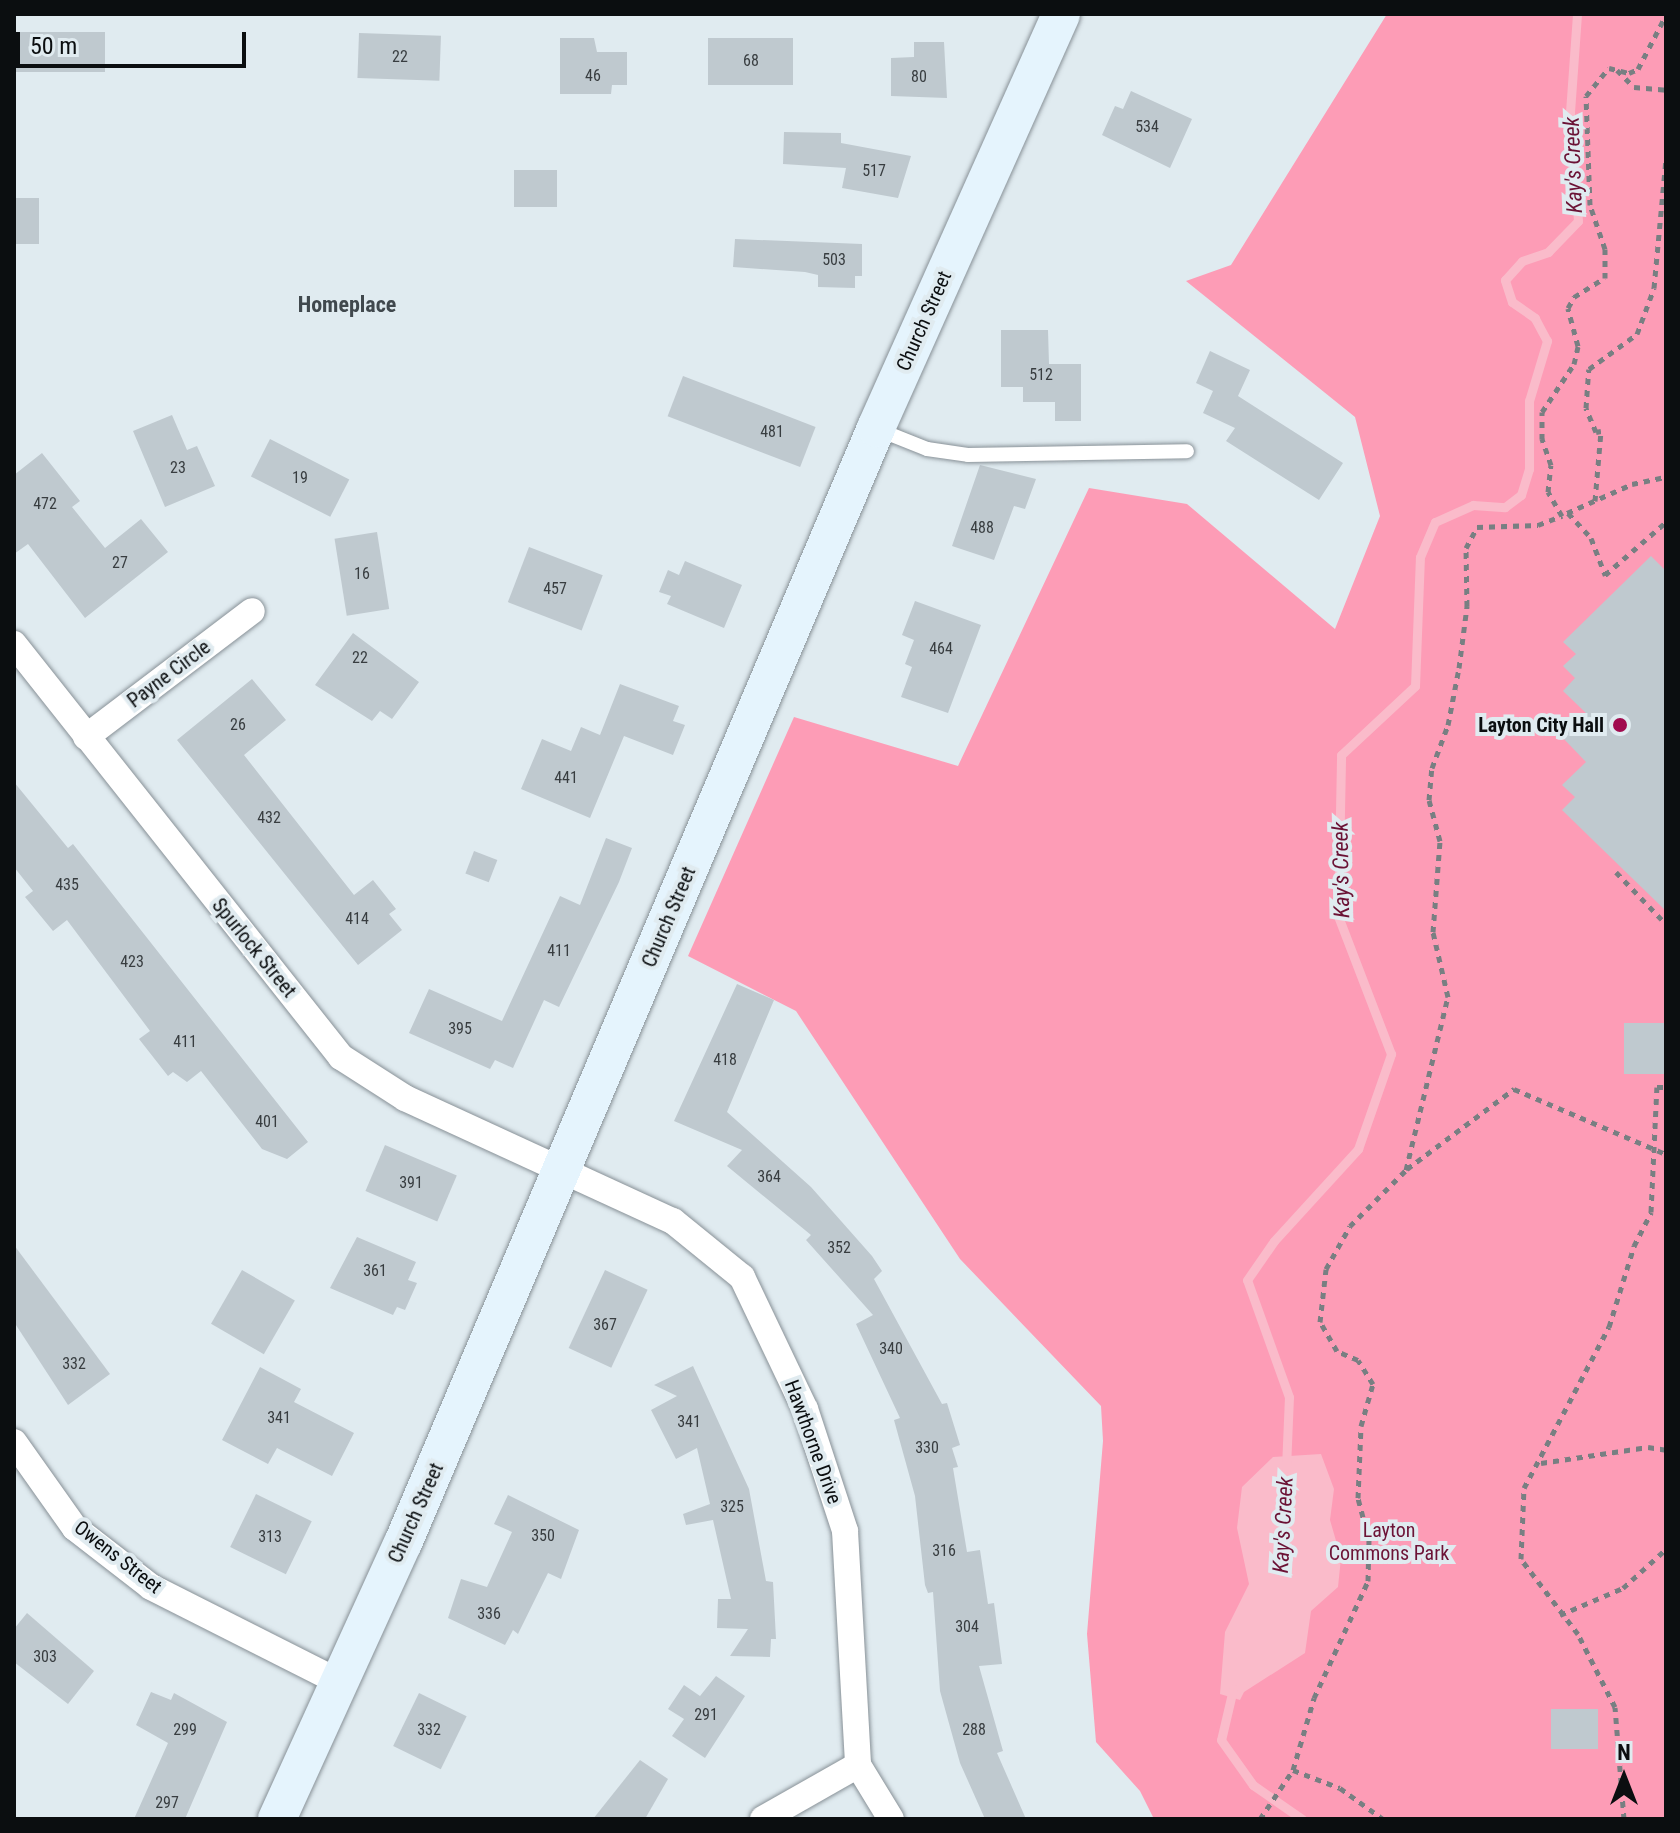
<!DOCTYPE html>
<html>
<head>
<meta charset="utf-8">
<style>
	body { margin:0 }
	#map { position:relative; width:1680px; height:1833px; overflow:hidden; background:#e0ebf0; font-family:"Roboto Condensed",sans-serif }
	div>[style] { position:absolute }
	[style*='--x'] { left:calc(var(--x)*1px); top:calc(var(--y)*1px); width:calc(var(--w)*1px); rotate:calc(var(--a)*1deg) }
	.green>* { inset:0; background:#fd9cb6 }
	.water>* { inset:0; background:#fabbca }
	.stream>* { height:9px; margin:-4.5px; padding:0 4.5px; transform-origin:4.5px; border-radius:4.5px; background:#fabbca }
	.building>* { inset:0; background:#bfc9cf; transform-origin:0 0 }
	.path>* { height:5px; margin-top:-2.5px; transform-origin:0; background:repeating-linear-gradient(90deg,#787f82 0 6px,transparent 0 12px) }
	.roads { filter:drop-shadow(0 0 2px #889197) drop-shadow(0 0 2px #889197) }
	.lane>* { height:14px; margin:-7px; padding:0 7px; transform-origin:7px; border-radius:7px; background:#fff }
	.street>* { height:26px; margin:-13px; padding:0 13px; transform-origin:13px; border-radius:13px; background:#fff }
	.secondary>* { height:38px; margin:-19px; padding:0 19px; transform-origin:19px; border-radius:19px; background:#e5f4fd }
	.dots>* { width:22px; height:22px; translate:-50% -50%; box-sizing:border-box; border:4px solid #e0ebf0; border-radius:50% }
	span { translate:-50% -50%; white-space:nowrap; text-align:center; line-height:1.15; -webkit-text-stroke:8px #e0ebf0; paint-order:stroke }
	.number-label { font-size:16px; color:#383d40 }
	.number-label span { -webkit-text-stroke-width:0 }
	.street-label { font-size:20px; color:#0b0e10 }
	.poi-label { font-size:20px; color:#0b0e10; font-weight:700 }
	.right { translate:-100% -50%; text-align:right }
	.park-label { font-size:20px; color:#6c1336 }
	.water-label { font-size:22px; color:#6b1235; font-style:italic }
	.neighbourhood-label { font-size:22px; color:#40484d; font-weight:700 }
	.frame { position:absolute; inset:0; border:16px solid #0b0e10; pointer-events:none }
	.north { position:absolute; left:1584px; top:1737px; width:80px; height:80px; -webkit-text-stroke:6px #e0ebf0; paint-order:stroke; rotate:0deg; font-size:22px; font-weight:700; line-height:32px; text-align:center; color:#0b0e10 }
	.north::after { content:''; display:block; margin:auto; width:28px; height:36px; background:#0b0e10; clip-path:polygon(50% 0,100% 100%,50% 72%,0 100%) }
	.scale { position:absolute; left:16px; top:32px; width:230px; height:36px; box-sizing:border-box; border:4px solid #0b0e10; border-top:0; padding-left:10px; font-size:24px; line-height:28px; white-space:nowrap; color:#0b0e10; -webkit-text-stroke:6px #e0ebf0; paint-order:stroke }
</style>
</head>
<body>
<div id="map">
	<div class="green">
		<div style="clip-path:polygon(1387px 14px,1666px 14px,1666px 1819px,1154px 1819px,1140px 1791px,1096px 1742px,1087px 1634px,1103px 1441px,1101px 1406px,960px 1259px,796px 1011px,688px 956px,794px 717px,958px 766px,1089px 488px,1187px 504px,1335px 629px,1380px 516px,1355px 417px,1186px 281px,1231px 265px)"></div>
	</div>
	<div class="water">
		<div style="clip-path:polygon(1321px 1454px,1334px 1489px,1330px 1520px,1341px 1558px,1338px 1587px,1311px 1611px,1305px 1653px,1244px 1692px,1240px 1700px,1220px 1694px,1225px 1632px,1249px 1584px,1237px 1528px,1242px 1487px,1273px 1457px)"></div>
	</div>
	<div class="stream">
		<div style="--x:1286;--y:1468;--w:71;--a:-87.6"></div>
		<div style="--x:1289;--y:1397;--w:124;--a:-109.7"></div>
		<div style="--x:1247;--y:1280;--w:47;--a:-55.3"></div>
		<div style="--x:1274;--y:1241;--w:125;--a:-47.6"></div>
		<div style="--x:1358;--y:1149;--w:101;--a:-70.8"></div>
		<div style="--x:1391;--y:1054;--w:148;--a:-111"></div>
		<div style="--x:1338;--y:916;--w:161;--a:-88.9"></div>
		<div style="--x:1341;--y:755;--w:101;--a:-43"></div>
		<div style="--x:1415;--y:686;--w:129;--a:-87.8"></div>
		<div style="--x:1420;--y:557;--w:38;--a:-67"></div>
		<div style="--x:1435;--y:522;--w:42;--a:-24.1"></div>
		<div style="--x:1473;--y:505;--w:32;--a:4"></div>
		<div style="--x:1505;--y:507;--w:20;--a:-37"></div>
		<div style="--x:1521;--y:495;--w:27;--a:-73"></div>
		<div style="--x:1529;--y:469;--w:68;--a:-90"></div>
		<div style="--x:1529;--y:401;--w:63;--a:-73.3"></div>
		<div style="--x:1547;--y:341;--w:26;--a:-118"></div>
		<div style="--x:1535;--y:318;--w:28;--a:-145"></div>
		<div style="--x:1512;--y:302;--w:23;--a:-108"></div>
		<div style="--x:1505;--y:280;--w:25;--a:-48"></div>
		<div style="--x:1522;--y:261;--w:28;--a:-19"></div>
		<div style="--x:1548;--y:252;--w:43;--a:-45.9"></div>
		<div style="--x:1578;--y:221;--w:109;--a:-94.2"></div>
		<div style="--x:1570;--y:112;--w:98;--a:-85.9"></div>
		<div style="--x:1233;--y:1689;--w:52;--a:103.2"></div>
		<div style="--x:1221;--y:1740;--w:55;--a:54.6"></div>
		<div style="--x:1253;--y:1785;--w:60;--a:34.8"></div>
	</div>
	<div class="building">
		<div style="left:14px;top:32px;width:91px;height:40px"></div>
		<div style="left:359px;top:33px;width:82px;height:45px;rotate:2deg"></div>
		<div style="clip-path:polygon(560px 38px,594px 38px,597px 52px,627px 52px,627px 85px,612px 85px,611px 94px,560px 94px)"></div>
		<div style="left:793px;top:38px;width:47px;height:85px;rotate:90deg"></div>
		<div style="clip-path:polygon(914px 42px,944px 42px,947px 98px,891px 96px,891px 58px,914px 57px)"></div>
		<div style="clip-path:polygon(1131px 91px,1192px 119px,1170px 168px,1102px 135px,1115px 106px,1123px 109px)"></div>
		<div style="clip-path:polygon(784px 132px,841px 133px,841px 143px,911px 156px,898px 198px,842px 188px,846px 168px,783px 164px)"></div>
		<div style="left:514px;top:170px;width:43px;height:37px"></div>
		<div style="left:14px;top:198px;width:25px;height:46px"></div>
		<div style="clip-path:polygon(735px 239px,862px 244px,862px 276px,855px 276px,855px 288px,818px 287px,818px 275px,805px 272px,733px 267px)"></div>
		<div style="clip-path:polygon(1001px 330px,1048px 330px,1049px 364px,1081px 364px,1081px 421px,1055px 421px,1055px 402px,1023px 402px,1023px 387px,1001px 387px)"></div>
		<div style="clip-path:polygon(1210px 351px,1250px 370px,1238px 396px,1343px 463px,1319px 500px,1226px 441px,1235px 428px,1203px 413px,1213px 391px,1196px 383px)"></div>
		<div style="left:683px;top:376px;width:142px;height:43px;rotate:21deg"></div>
		<div style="clip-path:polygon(172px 415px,187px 450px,197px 446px,215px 486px,165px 507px,133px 431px)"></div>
		<div style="left:270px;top:439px;width:89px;height:42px;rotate:27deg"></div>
		<div style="clip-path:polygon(42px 453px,80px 501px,72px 507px,105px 548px,141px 519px,168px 552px,85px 618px,28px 544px,14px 554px,14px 475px)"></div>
		<div style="clip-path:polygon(980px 465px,1036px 479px,1025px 509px,1014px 506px,994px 560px,952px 546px)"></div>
		<div style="left:377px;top:532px;width:78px;height:43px;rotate:81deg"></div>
		<div style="left:529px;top:547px;width:79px;height:59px;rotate:21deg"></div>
		<div style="clip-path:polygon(1651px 556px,1666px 571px,1666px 911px,1562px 810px,1575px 797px,1562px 785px,1586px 762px,1562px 737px,1586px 713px,1563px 691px,1575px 678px,1563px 666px,1576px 654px,1563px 642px)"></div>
		<div style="clip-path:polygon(685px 561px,742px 585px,724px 628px,667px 604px,671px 596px,659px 592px,668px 570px,679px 575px)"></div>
		<div style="clip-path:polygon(915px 601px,981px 625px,948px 713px,901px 697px,912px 667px,905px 664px,914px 640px,902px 635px)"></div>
		<div style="clip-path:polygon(353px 633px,419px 682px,392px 719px,380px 711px,372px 721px,315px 685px)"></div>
		<div style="clip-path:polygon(252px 679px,286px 720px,244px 755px,354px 895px,373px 880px,396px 909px,389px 914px,402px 930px,358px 965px,177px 740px)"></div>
		<div style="clip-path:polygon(620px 684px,679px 706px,673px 721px,685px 725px,673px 755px,624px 736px,590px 818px,521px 789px,542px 739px,571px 751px,581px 727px,600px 735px)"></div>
		<div style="clip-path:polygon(14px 782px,68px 848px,73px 844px,308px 1142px,287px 1159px,262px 1149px,201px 1071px,187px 1082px,173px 1072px,168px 1076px,139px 1039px,150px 1031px,67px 920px,53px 931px,25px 897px,33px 891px,14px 867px)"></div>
		<div style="clip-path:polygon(606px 838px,632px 848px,619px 882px,559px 1007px,544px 1000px,513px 1068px,495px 1060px,490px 1069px,409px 1033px,429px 989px,502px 1021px,560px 896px,580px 905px)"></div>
		<div style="left:474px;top:851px;width:25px;height:24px;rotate:21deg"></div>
		<div style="clip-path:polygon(737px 984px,774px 1000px,727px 1112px,811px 1187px,872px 1256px,882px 1271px,874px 1279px,942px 1404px,947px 1403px,960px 1445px,952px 1448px,958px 1467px,953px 1468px,967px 1552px,980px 1550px,988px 1604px,994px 1603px,1002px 1664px,979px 1666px,1003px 1751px,997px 1753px,1026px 1819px,985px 1819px,960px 1763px,940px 1691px,933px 1592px,928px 1593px,925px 1585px,915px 1496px,894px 1420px,900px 1418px,856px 1324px,873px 1315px,806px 1240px,811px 1235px,727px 1166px,742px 1150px,674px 1121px)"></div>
		<div style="left:1624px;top:1023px;width:42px;height:51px"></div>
		<div style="left:385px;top:1145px;width:78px;height:50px;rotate:23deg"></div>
		<div style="clip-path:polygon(357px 1237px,416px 1262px,408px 1280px,417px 1283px,405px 1310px,397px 1307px,393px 1315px,330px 1288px)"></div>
		<div style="clip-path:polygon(14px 1245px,110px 1374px,68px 1405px,14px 1322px)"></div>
		<div style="left:242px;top:1270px;width:61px;height:62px;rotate:30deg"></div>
		<div style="left:605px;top:1270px;width:47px;height:86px;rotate:25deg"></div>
		<div style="clip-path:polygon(693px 1366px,749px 1489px,766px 1581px,773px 1582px,776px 1639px,771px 1639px,770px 1657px,730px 1656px,748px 1629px,717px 1628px,718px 1599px,731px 1599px,713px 1520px,686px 1525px,683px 1514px,710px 1504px,697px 1448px,676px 1459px,651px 1410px,677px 1396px,654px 1385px)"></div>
		<div style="clip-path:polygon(260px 1367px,301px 1389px,294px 1402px,354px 1433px,332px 1476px,277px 1448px,268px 1464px,222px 1440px)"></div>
		<div style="left:256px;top:1494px;width:62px;height:59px;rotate:26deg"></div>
		<div style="clip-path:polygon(508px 1495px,579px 1530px,561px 1579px,548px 1573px,518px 1634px,513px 1630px,505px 1645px,448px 1618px,461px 1579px,487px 1587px,512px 1532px,494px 1524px)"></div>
		<div style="clip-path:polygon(27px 1613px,94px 1671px,68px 1704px,14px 1662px,14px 1629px)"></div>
		<div style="clip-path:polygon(716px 1676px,745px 1696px,705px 1758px,672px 1736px,684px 1719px,668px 1709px,684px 1685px,700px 1696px)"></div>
		<div style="clip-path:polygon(151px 1692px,171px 1700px,174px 1693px,227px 1722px,185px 1819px,134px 1819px,168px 1743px,136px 1725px)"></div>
		<div style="left:419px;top:1693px;width:53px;height:59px;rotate:26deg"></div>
		<div style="left:1551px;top:1709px;width:47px;height:40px"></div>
		<div style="clip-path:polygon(640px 1760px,668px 1779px,645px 1819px,593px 1819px)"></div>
	</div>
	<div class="path">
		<div style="--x:1617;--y:70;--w:24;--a:45"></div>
		<div style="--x:1634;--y:87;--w:32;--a:5"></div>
		<div style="--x:1595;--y:501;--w:70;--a:-85.1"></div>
		<div style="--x:1601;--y:431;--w:5;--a:169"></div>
		<div style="--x:1596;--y:432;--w:26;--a:-113"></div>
		<div style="--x:1586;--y:408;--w:39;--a:-86"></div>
		<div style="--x:1589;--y:369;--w:59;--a:-36.1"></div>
		<div style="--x:1637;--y:334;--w:49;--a:-69.7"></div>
		<div style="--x:1654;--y:288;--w:130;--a:-84.7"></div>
		<div style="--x:1567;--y:513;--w:71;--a:-24"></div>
		<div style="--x:1632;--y:484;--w:35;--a:-12"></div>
		<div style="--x:1568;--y:513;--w:34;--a:47"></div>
		<div style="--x:1591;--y:538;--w:40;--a:69"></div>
		<div style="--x:1605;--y:575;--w:81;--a:-41"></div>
		<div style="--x:1616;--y:872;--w:72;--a:46.1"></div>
		<div style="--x:1407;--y:1169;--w:134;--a:-36.8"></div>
		<div style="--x:1514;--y:1089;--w:165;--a:23.2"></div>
		<div style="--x:1541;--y:1463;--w:108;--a:-8.5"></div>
		<div style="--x:1648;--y:1447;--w:18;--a:9"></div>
		<div style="--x:1560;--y:1615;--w:69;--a:-23.2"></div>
		<div style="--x:1623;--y:1588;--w:58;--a:-42.2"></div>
		<div style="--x:1293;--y:1770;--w:50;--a:21"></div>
		<div style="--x:1340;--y:1788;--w:53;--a:35.8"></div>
		<div style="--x:1260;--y:1819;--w:59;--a:-56"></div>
		<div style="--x:1293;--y:1770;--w:75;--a:-73.7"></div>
		<div style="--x:1314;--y:1698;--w:129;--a:-65.2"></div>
		<div style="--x:1368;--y:1581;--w:41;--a:-88.6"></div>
		<div style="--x:1369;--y:1540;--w:43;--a:-104.7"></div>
		<div style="--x:1358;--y:1498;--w:72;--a:-87.6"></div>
		<div style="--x:1361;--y:1426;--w:44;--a:-74.1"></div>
		<div style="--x:1373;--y:1384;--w:28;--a:-122"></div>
		<div style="--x:1358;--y:1360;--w:23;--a:-157"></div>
		<div style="--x:1337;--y:1351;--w:34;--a:-120"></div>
		<div style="--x:1320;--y:1322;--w:53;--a:-83.5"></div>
		<div style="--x:1326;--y:1269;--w:49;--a:-60.8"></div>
		<div style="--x:1350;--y:1226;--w:79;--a:-45"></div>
		<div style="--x:1406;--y:1170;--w:178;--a:-76.4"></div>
		<div style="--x:1448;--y:997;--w:67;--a:-103"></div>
		<div style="--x:1433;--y:932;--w:91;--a:-85.6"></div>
		<div style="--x:1440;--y:841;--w:42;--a:-105"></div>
		<div style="--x:1429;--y:800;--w:32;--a:-85"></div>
		<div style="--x:1432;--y:768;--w:46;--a:-69.6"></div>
		<div style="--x:1448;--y:725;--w:58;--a:-79.1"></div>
		<div style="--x:1459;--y:668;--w:63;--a:-82.6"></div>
		<div style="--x:1467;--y:606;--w:58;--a:-91"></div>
		<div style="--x:1466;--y:548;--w:24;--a:-62"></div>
		<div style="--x:1477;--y:527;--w:61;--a:-1.9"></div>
		<div style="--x:1538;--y:525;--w:26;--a:-21"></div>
		<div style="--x:1562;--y:516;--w:28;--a:-120"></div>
		<div style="--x:1548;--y:492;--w:27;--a:-84"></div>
		<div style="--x:1551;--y:465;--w:28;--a:-109"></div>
		<div style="--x:1542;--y:439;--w:27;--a:-90"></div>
		<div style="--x:1542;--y:412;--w:58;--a:-56.3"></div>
		<div style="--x:1574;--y:364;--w:18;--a:-77"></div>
		<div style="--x:1578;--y:346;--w:39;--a:-105"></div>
		<div style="--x:1568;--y:308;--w:13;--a:-61"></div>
		<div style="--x:1574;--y:297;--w:36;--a:-32"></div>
		<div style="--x:1605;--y:278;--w:29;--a:-90"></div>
		<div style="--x:1605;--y:249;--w:46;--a:-108.8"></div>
		<div style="--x:1590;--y:205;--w:109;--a:-92.1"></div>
		<div style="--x:1586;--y:96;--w:36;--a:-51"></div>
		<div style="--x:1609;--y:68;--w:21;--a:14"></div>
		<div style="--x:1629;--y:73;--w:10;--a:-24"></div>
		<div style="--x:1638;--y:69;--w:61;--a:-62.6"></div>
		<div style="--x:1624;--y:1819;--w:112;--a:-94.6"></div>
		<div style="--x:1615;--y:1707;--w:82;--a:-116.9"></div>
		<div style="--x:1578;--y:1634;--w:94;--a:-127.2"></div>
		<div style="--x:1521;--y:1559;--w:71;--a:-87.6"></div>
		<div style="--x:1524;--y:1488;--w:182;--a:-62.2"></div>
		<div style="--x:1609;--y:1327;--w:85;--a:-72.8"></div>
		<div style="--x:1634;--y:1246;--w:38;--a:-63"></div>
		<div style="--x:1651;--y:1212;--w:125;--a:-87.3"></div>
		<div style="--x:1657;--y:1087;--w:9;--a:0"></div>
	</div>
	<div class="roads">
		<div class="lane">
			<div style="--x:877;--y:429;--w:54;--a:21.8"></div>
			<div style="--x:927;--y:449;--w:41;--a:8.3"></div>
			<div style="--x:968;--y:455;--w:219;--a:-1"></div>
		</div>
		<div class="street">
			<div style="--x:14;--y:644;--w:527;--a:51.63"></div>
			<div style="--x:341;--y:1057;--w:76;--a:32.6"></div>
			<div style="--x:405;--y:1098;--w:295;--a:24.7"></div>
			<div style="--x:673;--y:1221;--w:89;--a:39.1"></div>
			<div style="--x:742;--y:1277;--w:146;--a:64.5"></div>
			<div style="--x:805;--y:1409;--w:128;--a:71.8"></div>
			<div style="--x:845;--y:1531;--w:234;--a:86.8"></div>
			<div style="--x:858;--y:1765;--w:63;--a:58.6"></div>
			<div style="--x:86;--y:737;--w:208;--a:-37.2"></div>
			<div style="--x:14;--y:1442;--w:105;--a:54.7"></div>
			<div style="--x:75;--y:1528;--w:96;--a:37.8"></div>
			<div style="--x:151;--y:1587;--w:208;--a:26.8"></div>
			<div style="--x:763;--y:1819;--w:109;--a:-29.6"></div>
		</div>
		<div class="secondary">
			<div style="--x:277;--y:1819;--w:303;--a:-65.5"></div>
			<div style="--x:403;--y:1543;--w:1211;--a:-67.01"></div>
			<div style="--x:876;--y:428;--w:453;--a:-65.9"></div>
		</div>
	</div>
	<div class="dots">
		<div style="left:1620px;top:725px;background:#a10b4f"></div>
	</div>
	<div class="number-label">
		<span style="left:400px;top:57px">22</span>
		<span style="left:751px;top:61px">68</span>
		<span style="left:593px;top:76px">46</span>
		<span style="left:919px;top:77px">80</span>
		<span style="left:1147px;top:127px">534</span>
		<span style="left:874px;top:171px">517</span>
		<span style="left:834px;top:260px">503</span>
		<span style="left:1041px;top:375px">512</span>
		<span style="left:772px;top:432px">481</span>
		<span style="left:178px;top:468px">23</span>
		<span style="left:300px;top:478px">19</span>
		<span style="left:45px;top:504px">472</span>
		<span style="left:982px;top:528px">488</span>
		<span style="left:120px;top:563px">27</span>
		<span style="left:362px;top:574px">16</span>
		<span style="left:555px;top:589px">457</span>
		<span style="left:941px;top:649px">464</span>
		<span style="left:360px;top:658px">22</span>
		<span style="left:238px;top:725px">26</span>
		<span style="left:566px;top:778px">441</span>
		<span style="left:269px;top:818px">432</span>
		<span style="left:67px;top:885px">435</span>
		<span style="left:357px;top:919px">414</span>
		<span style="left:559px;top:951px">411</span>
		<span style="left:132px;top:962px">423</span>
		<span style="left:460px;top:1029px">395</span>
		<span style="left:185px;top:1042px">411</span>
		<span style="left:725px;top:1060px">418</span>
		<span style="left:267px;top:1122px">401</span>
		<span style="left:769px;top:1177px">364</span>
		<span style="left:411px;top:1183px">391</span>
		<span style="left:839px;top:1248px">352</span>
		<span style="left:375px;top:1271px">361</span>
		<span style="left:605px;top:1325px">367</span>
		<span style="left:891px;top:1349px">340</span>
		<span style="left:74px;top:1364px">332</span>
		<span style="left:279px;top:1418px">341</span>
		<span style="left:689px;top:1422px">341</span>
		<span style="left:927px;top:1448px">330</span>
		<span style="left:732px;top:1507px">325</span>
		<span style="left:543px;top:1536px">350</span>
		<span style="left:270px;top:1537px">313</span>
		<span style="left:944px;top:1551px">316</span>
		<span style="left:489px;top:1614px">336</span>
		<span style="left:967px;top:1627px">304</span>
		<span style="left:45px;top:1657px">303</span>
		<span style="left:706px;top:1715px">291</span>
		<span style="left:185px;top:1730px">299</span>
		<span style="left:429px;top:1730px">332</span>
		<span style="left:974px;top:1730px">288</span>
		<span style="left:167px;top:1803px">297</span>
	</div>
	<div class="street-label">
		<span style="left:924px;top:321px;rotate:-66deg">Church Street</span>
		<span style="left:169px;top:674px;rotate:-37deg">Payne Circle</span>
		<span style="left:669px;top:917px;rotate:-67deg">Church Street</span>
		<span style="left:254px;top:948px;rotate:51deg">Spurlock Street</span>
		<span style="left:813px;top:1442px;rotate:70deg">Hawthorne Drive</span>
		<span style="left:416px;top:1513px;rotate:-66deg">Church Street</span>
		<span style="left:118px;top:1557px;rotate:38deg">Owens Street</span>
	</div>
	<div class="poi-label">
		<span class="right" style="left:1604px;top:725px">Layton City Hall</span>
	</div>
	<div class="park-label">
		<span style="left:1389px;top:1542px">Layton<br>Commons Park</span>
	</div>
	<div class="water-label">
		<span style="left:1573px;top:165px;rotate:-92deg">Kay's Creek</span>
		<span style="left:1341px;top:870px;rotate:-91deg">Kay's Creek</span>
		<span style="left:1283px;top:1525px;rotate:-87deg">Kay's Creek</span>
	</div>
	<div class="neighbourhood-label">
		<span style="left:347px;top:305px">Homeplace</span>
	</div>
	<div class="frame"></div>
	<div class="north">N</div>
	<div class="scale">50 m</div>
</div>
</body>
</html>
